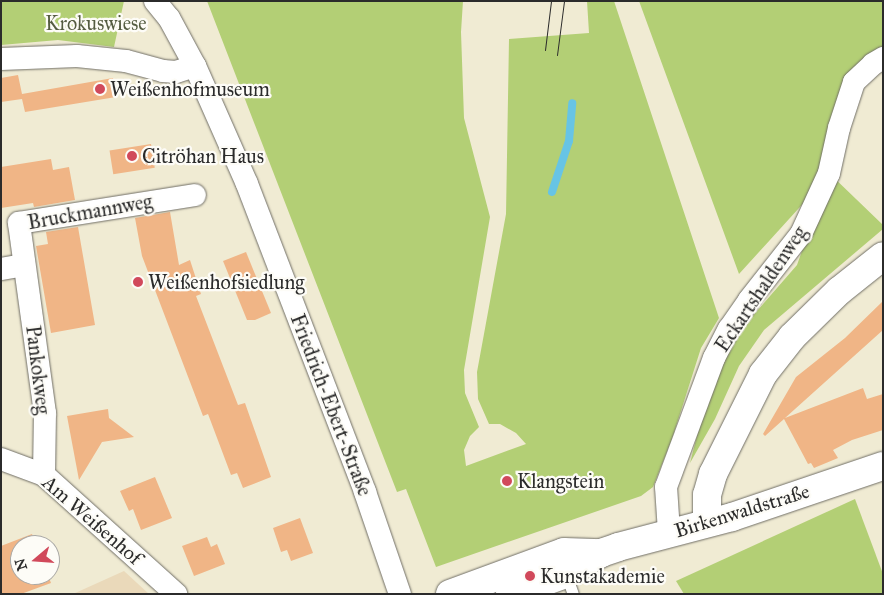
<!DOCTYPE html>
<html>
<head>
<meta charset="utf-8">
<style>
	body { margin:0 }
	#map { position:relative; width:884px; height:595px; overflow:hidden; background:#f0ebd3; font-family:"IM FELL Great Primer",serif }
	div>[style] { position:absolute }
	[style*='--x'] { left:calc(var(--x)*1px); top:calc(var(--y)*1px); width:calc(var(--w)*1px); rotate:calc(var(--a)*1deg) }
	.built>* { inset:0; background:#ead9ba }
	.green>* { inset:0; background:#b3cf75 }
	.stream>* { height:8px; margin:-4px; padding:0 4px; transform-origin:4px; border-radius:4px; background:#67c4e5 }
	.building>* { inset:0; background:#f0b586; transform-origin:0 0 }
	.roads { filter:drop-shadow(0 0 1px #706e66) drop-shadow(0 0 1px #706e66) }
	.service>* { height:11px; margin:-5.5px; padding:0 5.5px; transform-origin:5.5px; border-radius:5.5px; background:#fff }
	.minor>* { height:22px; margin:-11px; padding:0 11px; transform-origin:11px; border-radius:11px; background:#fff }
	.tertiary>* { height:28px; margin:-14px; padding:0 14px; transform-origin:14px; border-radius:14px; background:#fff }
	.tram>* { height:1px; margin:-0.5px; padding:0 0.5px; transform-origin:0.5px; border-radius:0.5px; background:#2b2b2b }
	.dots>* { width:14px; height:14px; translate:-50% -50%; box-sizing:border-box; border:2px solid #fdfcf7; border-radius:50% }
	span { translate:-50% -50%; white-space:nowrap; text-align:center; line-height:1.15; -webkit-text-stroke:4.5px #fdfcf7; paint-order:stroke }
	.park-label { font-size:20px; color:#545c41 }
	.poi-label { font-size:20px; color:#2b2b2b }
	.left { translate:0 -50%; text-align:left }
	.street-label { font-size:20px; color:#2b2b2b }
	.frame { position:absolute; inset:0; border:2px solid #2b2b2b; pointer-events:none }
	.north { position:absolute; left:10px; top:535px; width:50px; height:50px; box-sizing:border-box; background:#fdfcf7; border:1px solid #a9a8a5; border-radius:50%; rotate:252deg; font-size:14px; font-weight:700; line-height:20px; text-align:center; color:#2b2b2b }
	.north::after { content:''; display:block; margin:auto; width:18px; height:22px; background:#d1495b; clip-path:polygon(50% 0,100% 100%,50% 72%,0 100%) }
</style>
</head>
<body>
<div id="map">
	<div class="built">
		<div style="clip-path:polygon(124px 571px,149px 594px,73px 594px)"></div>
	</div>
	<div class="green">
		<div style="clip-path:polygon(1px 1px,124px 1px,114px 47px,58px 40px,1px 45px)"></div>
		<div style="clip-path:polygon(207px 1px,463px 1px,461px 32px,464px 118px,490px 217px,464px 370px,465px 393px,479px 427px,470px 436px,464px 450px,466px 466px,526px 444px,516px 433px,500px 424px,489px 424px,478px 399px,477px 372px,506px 214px,509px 39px,589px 33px,587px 1px,614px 1px,719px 318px,701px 348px,672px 439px,653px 487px,641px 496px,436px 567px,406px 489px,397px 492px)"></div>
		<div style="clip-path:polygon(639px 1px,883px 1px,883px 58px,873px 64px,829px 173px,883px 225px,883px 229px,764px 330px,739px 366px,715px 419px,690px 463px,701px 420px,724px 359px,751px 318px,797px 265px,829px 175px,739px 274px)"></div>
		<div style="clip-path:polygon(855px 499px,883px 574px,883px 594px,684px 594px,676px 581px)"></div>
	</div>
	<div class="stream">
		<div style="--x:552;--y:192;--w:54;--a:-71.6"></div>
		<div style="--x:569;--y:141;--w:38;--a:-85"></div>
	</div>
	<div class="building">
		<div style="clip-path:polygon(18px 75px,22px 94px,113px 78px,116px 97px,25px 112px,22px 99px,1px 102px,1px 78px)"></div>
		<div style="left:151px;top:144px;width:24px;height:42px;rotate:81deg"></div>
		<div style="clip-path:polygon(51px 159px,53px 170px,69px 167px,75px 200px,34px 207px,33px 203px,1px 208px,1px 167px)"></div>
		<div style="clip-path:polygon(170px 212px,179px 265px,190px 260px,201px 294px,196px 296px,238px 405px,245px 403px,271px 477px,243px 488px,237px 473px,231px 475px,208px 414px,203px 416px,142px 256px,135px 218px)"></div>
		<div style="clip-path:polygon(78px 227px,95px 325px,51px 333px,36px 246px,48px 244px,46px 232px)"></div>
		<div style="clip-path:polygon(246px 252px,271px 313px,255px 320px,247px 320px,223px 261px)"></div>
		<div style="clip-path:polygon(883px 301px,883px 330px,785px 418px,863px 388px,867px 399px,883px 394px,883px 430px,852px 440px,833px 450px,838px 458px,814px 468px,811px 463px,808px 464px,784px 419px,765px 436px,763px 434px,796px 377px,845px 338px)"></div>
		<div style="clip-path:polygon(108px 409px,109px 418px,134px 437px,102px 442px,79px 480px,67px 416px)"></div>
		<div style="clip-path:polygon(155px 477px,172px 518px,141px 530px,133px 509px,129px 511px,120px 491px)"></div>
		<div style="clip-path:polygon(300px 518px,313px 553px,291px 561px,287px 550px,281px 552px,273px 528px)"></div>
		<div style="clip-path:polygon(32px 534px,36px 545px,20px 545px,20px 575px,48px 575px,51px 583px,21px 594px,1px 594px,1px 546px)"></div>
		<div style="clip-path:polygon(207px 537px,211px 547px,217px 544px,225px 564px,194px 576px,182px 546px)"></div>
	</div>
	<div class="roads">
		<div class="service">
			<div style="--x:566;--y:574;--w:21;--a:71"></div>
		</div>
		<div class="minor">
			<div style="--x:155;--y:1;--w:22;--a:51"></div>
			<div style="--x:169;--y:18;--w:55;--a:61.6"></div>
			<div style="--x:195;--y:66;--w:129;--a:66.2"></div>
			<div style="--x:247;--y:184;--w:330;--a:69"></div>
			<div style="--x:365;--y:492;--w:108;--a:71.1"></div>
			<div style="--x:1;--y:59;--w:76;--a:-2.3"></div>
			<div style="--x:77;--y:56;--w:49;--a:5.8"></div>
			<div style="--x:126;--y:61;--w:38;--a:15"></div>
			<div style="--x:163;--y:71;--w:13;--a:4"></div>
			<div style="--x:176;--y:72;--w:20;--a:-18"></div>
			<div style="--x:1;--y:269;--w:23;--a:-10"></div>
			<div style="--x:1;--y:459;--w:46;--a:20.4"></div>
			<div style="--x:44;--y:475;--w:178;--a:42"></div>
			<div style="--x:44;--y:475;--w:62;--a:-89.1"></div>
			<div style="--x:45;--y:413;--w:192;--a:-97.8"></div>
			<div style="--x:19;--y:223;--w:178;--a:-9"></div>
			<div style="--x:669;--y:532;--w:45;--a:-93.8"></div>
			<div style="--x:666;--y:487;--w:138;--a:-69.6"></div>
			<div style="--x:714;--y:358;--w:33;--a:-63"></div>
			<div style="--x:729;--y:329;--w:35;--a:-55"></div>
			<div style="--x:749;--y:300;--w:84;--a:-51.8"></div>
			<div style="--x:801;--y:234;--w:67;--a:-65.3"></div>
			<div style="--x:829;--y:173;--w:46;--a:-77.5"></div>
			<div style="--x:839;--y:128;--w:48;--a:-71.9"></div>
			<div style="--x:854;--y:82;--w:26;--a:-43"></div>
			<div style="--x:873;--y:64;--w:12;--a:-31"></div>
		</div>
		<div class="tertiary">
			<div style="--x:707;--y:522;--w:27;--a:-90"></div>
			<div style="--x:707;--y:495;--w:22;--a:-74"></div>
			<div style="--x:713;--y:474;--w:112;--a:-63.4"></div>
			<div style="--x:763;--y:374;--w:47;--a:-51.9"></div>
			<div style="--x:792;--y:337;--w:66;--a:-44.4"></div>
			<div style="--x:839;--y:291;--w:56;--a:-38.5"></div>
			<div style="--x:450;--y:594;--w:121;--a:-20.2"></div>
			<div style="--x:564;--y:552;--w:37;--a:2"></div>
			<div style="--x:510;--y:594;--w:59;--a:-19.7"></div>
			<div style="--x:566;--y:574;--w:41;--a:-31"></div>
			<div style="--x:601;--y:553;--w:18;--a:-19"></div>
			<div style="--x:618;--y:547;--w:118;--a:-14.7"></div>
			<div style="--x:732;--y:517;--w:159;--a:-18.7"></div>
		</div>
	</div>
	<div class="tram">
		<div style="--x:545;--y:50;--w:49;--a:-83"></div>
		<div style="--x:557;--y:55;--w:54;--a:-82.6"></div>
	</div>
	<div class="dots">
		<div style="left:100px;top:89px;background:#d1495b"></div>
		<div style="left:132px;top:156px;background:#d1495b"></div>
		<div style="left:138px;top:282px;background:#d1495b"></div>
		<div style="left:507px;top:481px;background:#d1495b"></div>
		<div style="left:530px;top:576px;background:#d1495b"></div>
	</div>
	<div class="park-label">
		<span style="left:96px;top:23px">Krokuswiese</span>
	</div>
	<div class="poi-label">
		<span class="left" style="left:110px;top:89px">Weißenhofmuseum</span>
		<span class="left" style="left:142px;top:156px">Citröhan Haus</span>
		<span class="left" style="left:148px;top:282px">Weißenhofsiedlung</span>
		<span class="left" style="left:517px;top:481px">Klangstein</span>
		<span class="left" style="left:540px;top:576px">Kunstakademie</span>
	</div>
	<div class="street-label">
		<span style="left:90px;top:212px;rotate:-10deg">Bruckmannweg</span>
		<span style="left:761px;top:289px;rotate:-56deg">Eckartshaldenweg</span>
		<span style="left:38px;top:370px;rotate:83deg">Pankokweg</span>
		<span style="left:331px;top:405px;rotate:69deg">Friedrich-Ebert-Straße</span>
		<span style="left:742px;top:511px;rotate:-17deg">Birkenwaldstraße</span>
		<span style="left:92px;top:520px;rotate:41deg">Am Weißenhof</span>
	</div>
	<div class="frame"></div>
	<div class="north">N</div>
</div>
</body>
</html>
